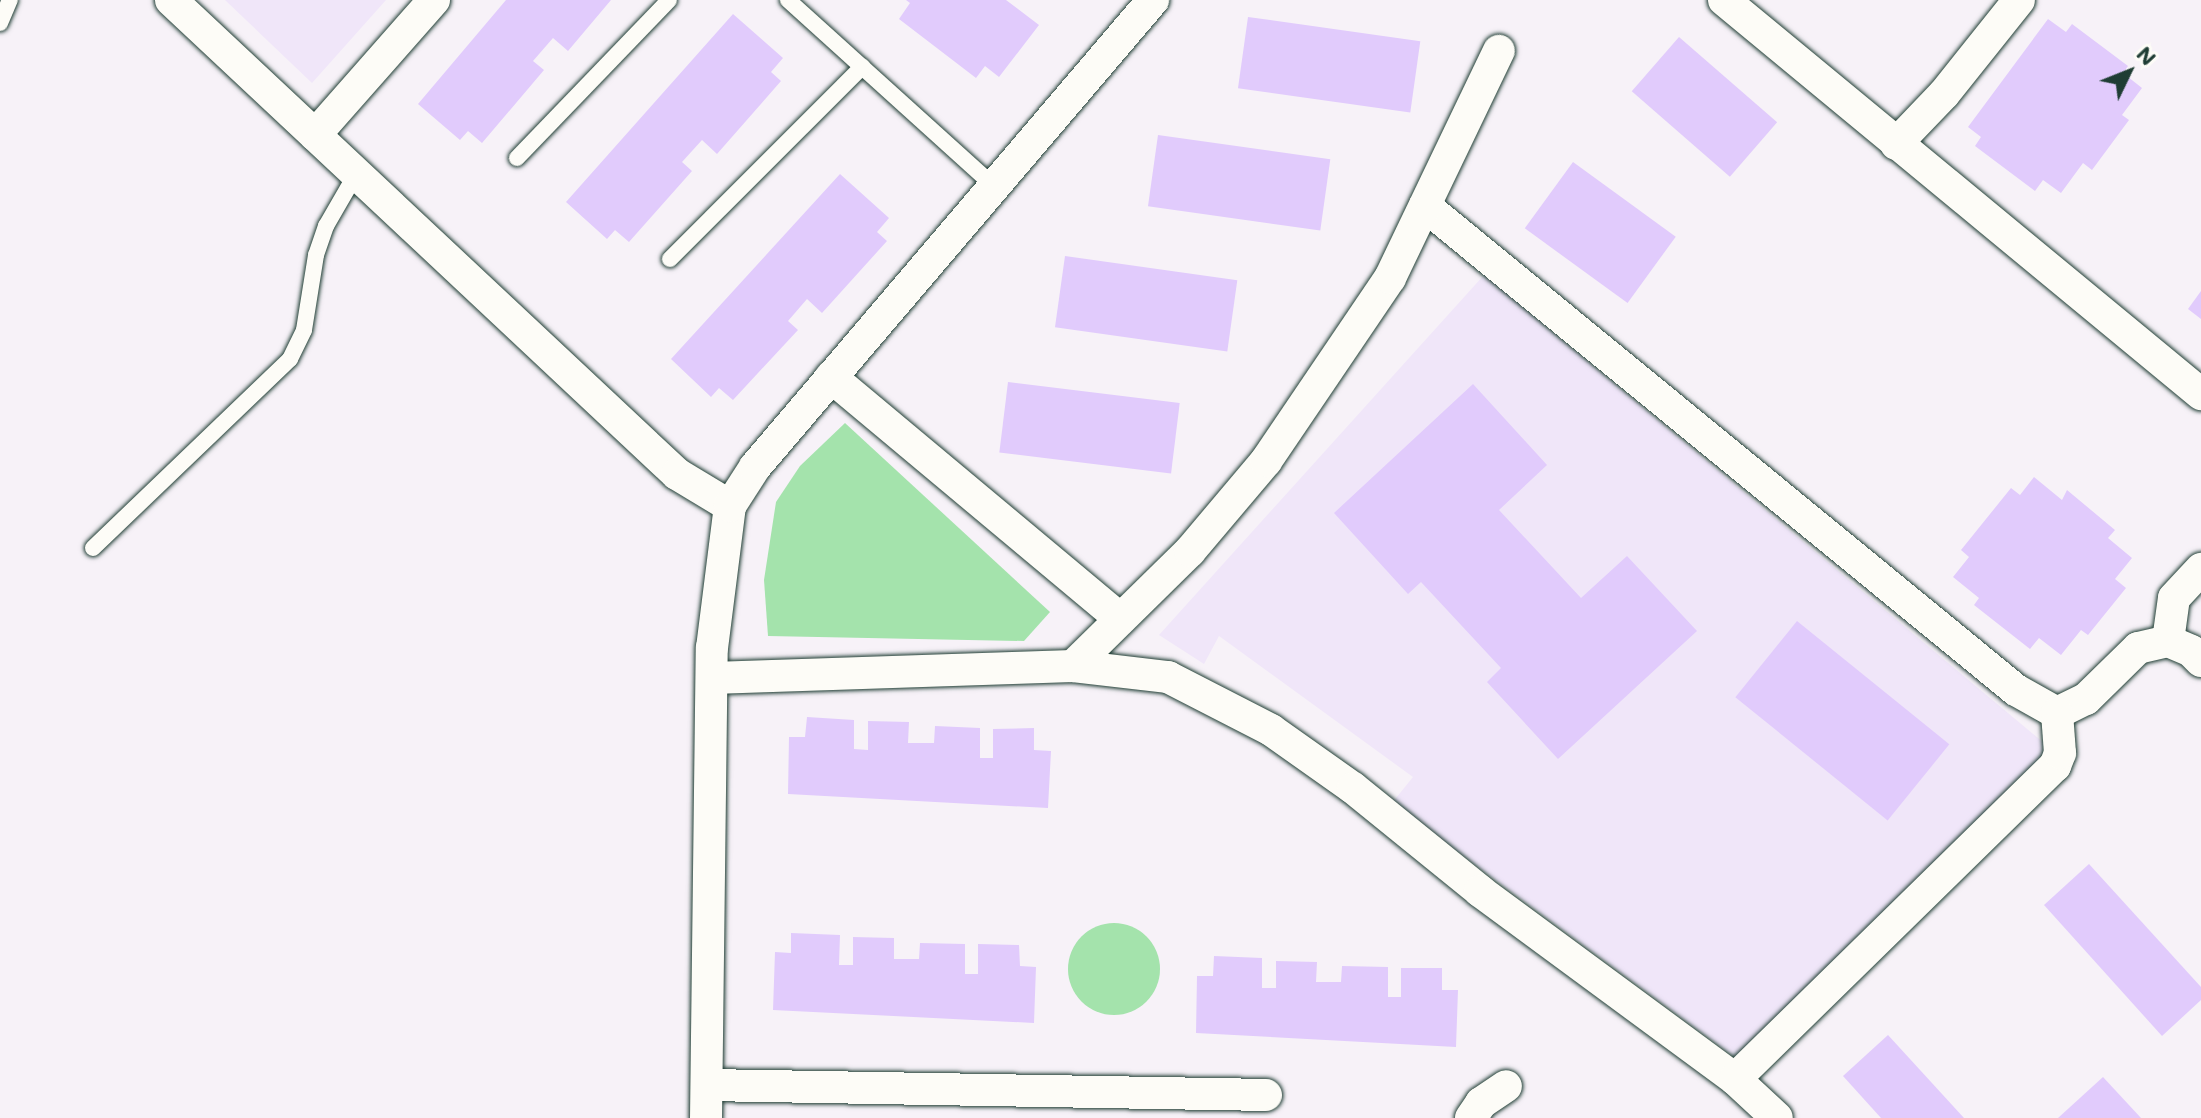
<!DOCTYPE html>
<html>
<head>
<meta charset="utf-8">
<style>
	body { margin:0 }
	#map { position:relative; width:2201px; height:1118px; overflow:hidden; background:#f7f2f8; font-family:Mali,sans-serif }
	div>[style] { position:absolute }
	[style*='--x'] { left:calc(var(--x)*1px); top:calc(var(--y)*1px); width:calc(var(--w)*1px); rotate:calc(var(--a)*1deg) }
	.built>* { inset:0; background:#f0e6f9 }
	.green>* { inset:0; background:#a4e3ac }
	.round { border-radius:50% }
	.building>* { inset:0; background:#e1cbfc; transform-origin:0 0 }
	.roads { filter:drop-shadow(0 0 2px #1f3d34) drop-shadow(0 0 2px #1f3d34) }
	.lane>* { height:16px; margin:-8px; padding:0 8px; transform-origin:8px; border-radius:8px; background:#fdfcf7 }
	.street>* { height:32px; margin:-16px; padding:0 16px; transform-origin:16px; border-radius:16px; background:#fdfcf7 }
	span { translate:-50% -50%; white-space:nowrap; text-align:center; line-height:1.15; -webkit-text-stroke:7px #fdfcf7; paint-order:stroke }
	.north { position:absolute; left:2089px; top:32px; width:80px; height:80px; -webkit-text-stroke:6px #fdfcf7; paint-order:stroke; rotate:47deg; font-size:22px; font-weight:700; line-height:32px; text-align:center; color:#1f3d34 }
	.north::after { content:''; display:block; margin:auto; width:28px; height:36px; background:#1f3d34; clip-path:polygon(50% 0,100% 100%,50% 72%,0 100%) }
</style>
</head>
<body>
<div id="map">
	<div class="built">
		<div style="clip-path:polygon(225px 0,386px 0,312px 83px)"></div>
		<div style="clip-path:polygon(1484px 275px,2069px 764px,1747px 1066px,1392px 803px,1413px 777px,1219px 636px,1204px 664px,1159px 635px)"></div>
	</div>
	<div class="green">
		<div style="clip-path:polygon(845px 423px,1050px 612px,1024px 641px,768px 636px,764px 580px,776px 502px,800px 466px)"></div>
		<div class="round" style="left:1068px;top:923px;width:92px;height:92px"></div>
	</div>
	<div class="building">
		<div style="clip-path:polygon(506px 0,611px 0,568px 51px,553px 38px,533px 61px,544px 70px,482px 143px,468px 131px,460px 140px,418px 104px)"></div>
		<div style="clip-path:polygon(906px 0,1006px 0,1039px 25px,999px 77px,985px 66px,976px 78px,899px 19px,910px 3px)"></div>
		<div style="clip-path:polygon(733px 14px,783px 58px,771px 72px,781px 81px,717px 154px,702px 140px,682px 162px,692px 171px,629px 242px,615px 230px,607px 239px,566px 202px)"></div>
		<div style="left:1248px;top:17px;width:174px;height:72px;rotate:8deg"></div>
		<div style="clip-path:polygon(2048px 19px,2066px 32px,2072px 24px,2128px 66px,2123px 73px,2142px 88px,2122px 115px,2129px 120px,2092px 170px,2083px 163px,2061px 193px,2043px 180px,2035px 191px,1975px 146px,1981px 137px,1968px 127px)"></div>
		<div style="left:1679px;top:37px;width:130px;height:72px;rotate:41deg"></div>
		<div style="left:1158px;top:135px;width:174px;height:72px;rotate:8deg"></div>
		<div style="left:1573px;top:162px;width:127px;height:82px;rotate:36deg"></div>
		<div style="clip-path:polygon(840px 174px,889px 218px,877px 232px,887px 241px,822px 313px,807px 299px,788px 321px,798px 330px,733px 400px,719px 388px,711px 397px,671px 359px)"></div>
		<div style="left:1065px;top:256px;width:174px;height:72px;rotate:8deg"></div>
		<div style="clip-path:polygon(2201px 291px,2201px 319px,2188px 309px)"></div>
		<div style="left:1008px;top:382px;width:173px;height:71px;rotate:7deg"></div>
		<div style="clip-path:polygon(1473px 384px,1547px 465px,1499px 510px,1581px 598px,1627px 556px,1697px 631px,1558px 759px,1487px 682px,1501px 668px,1421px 582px,1408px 594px,1334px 513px)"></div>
		<div style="clip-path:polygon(2034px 477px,2062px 500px,2067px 490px,2115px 530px,2108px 538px,2132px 558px,2115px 579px,2126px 588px,2088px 635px,2081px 630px,2061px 655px,2039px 638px,2030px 649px,1974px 605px,1979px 598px,1953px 577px,1969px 557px,1961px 550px,2011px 488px,2020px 495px)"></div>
		<div style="left:1797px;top:621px;width:196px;height:98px;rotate:39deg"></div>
		<div style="clip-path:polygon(807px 717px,854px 720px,854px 749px,868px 750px,868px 721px,909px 722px,908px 743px,934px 743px,935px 726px,980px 728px,980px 758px,993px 758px,993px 729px,1034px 728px,1034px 750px,1051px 751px,1048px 808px,788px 794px,789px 737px,805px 737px)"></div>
		<div style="clip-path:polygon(2089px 864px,2201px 987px,2201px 1000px,2162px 1036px,2044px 905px)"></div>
		<div style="clip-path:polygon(791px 933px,840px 935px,839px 965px,853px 965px,853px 937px,894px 938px,894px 959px,919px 959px,920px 943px,965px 944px,965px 974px,978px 974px,978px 944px,1019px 945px,1020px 966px,1036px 967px,1034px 1023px,773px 1010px,775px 952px,791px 953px)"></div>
		<div style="clip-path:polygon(1214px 956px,1262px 958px,1262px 988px,1276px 988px,1276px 961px,1317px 962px,1316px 982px,1341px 982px,1342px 966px,1388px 967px,1388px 997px,1401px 997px,1401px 968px,1442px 968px,1442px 990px,1458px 990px,1456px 1047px,1196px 1033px,1197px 976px,1213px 976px)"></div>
		<div style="clip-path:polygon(1888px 1035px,1964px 1118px,1881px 1118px,1843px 1076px)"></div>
		<div style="clip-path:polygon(2103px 1077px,2141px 1118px,2058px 1118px)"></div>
	</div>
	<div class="roads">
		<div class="lane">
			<div style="--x:788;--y:0;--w:278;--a:42.1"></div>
			<div style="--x:0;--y:23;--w:25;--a:-67"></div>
			<div style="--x:517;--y:158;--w:219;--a:-46.1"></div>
			<div style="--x:670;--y:259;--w:272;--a:-45"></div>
			<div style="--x:93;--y:548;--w:273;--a:-43.8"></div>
			<div style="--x:290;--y:359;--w:32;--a:-64"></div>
			<div style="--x:304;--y:330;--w:76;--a:-80.9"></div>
			<div style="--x:316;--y:255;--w:31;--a:-71"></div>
			<div style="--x:326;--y:226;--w:60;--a:-60"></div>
		</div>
		<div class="street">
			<div style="--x:171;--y:0;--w:693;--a:43.13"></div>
			<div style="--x:677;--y:474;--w:62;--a:31.1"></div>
			<div style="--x:1724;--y:0;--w:619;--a:39.56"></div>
			<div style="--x:315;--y:135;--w:180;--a:-48.6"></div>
			<div style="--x:1896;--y:144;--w:69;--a:-46.2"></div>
			<div style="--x:1944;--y:94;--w:120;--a:-51.4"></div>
			<div style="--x:1425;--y:206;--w:764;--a:39.32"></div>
			<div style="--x:2016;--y:690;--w:47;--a:29.3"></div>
			<div style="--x:2057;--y:713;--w:32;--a:-26"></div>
			<div style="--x:2086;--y:699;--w:73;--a:-44.4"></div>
			<div style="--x:2138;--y:648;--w:31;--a:-13"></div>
			<div style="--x:2168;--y:641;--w:25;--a:23"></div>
			<div style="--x:2191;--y:651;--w:14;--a:45"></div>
			<div style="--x:831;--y:377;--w:377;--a:39.9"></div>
			<div style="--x:2168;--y:641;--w:43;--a:-82.1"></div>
			<div style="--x:2174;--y:598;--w:40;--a:-47"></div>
			<div style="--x:1073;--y:666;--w:164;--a:-44.5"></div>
			<div style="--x:1190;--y:551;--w:118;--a:-49.8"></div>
			<div style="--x:1266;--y:461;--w:221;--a:-55.9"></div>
			<div style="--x:1390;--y:278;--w:252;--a:-64.4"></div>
			<div style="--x:712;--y:678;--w:361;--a:-1.9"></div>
			<div style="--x:1073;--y:666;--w:96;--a:6.6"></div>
			<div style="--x:1168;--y:677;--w:116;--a:27.2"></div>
			<div style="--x:1271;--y:730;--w:100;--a:35.3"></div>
			<div style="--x:1353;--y:788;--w:164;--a:39"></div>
			<div style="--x:1480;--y:891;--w:317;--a:36.4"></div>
			<div style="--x:1735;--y:1079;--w:57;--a:42.9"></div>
			<div style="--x:1735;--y:1079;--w:448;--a:-44.4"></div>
			<div style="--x:2055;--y:766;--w:14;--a:-69"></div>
			<div style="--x:2060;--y:753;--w:40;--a:-94.3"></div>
			<div style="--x:707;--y:1085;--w:559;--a:1.02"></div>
			<div style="--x:706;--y:1118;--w:470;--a:-89.3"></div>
			<div style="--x:712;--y:648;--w:143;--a:-82.8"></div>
			<div style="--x:730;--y:506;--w:46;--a:-57.3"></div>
			<div style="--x:755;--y:467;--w:614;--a:-49.56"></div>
			<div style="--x:1471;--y:1118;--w:18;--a:-56"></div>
			<div style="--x:1481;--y:1103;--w:30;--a:-34"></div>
		</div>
	</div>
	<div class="north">N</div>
</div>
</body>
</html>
